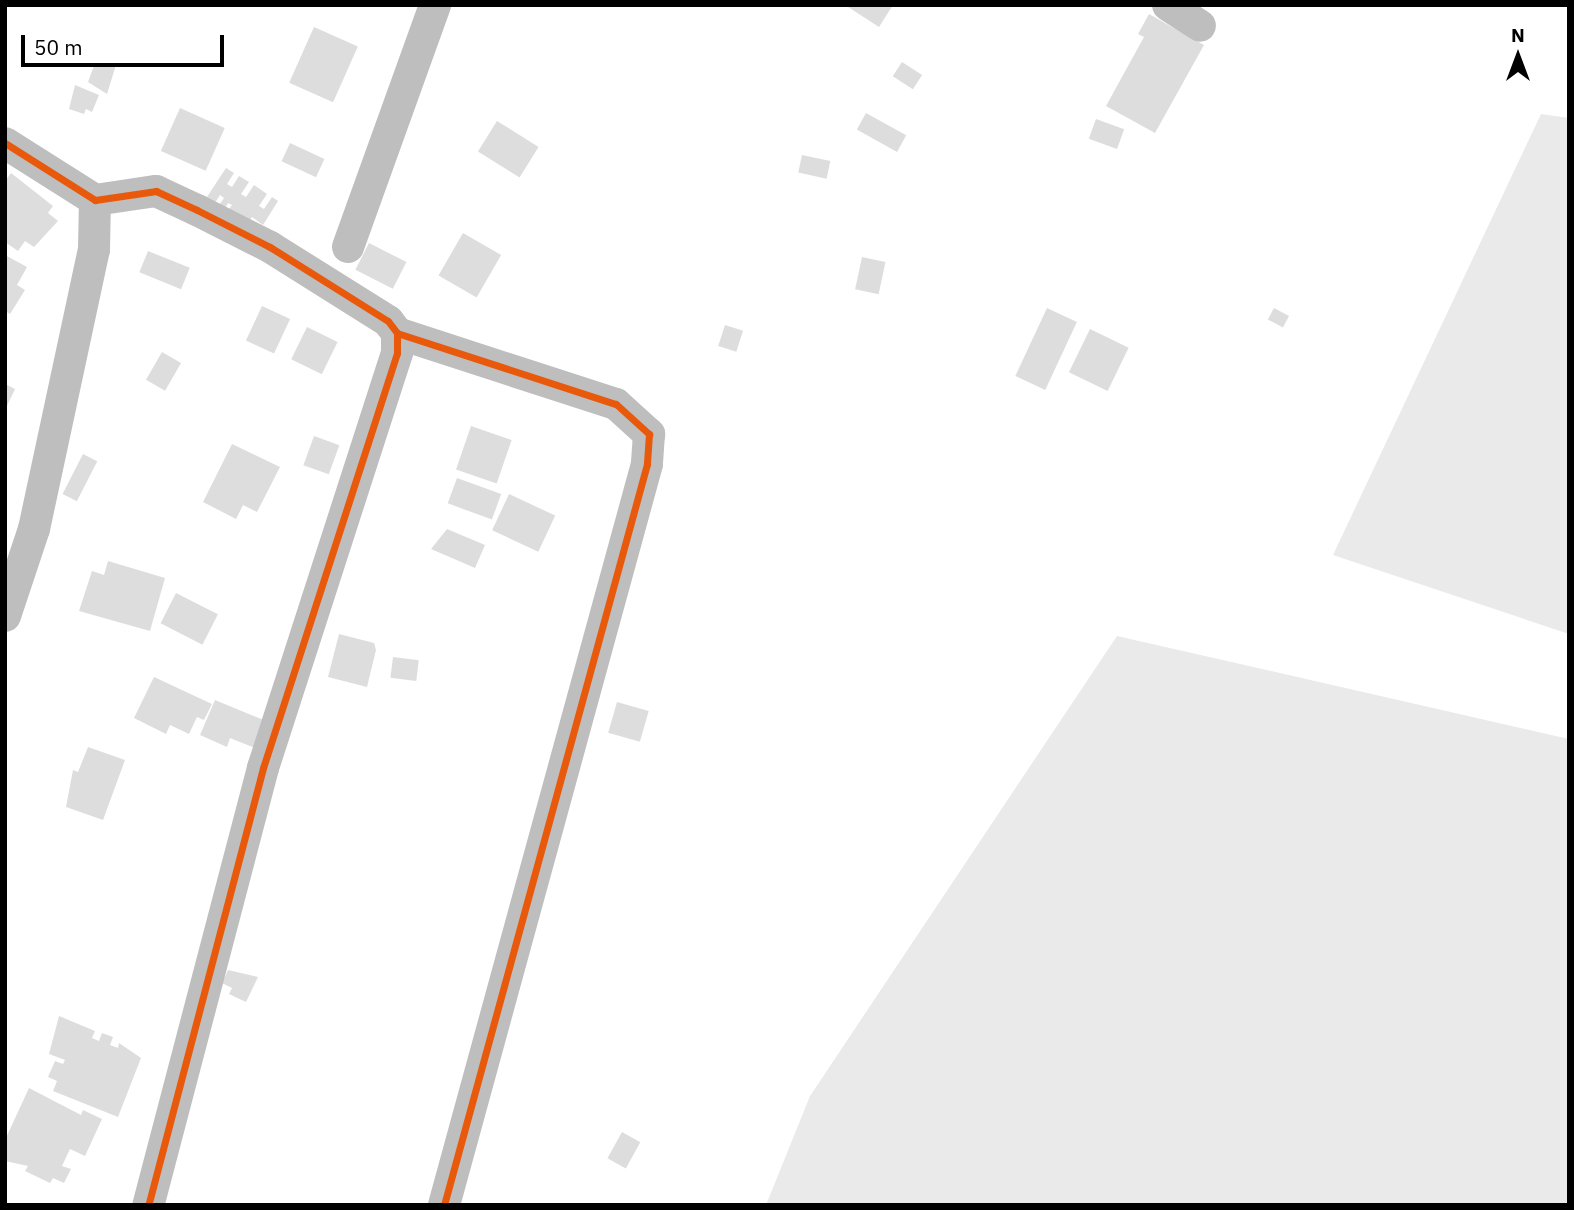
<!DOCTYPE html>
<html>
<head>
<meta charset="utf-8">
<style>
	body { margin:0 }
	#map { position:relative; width:1574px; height:1210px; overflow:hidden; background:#fff; font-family:"IBM Plex Sans",sans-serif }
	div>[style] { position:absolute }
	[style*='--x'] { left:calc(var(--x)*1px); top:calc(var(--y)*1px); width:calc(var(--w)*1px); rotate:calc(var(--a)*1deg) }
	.green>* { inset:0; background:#eaeaea }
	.building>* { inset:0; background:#ddd; transform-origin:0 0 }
	.street>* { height:32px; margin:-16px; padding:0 16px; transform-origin:16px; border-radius:16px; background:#bebebe }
	.cycleway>* { height:7px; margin:-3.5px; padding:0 3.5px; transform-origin:3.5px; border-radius:3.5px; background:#e8590c }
	span { translate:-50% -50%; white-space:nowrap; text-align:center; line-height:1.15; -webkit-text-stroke:5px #fff; paint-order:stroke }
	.frame { position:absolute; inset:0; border:7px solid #000; pointer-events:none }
	.north { position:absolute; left:1483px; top:21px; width:70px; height:70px; -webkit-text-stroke:5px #fff; paint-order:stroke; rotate:0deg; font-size:19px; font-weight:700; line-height:28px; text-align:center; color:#000 }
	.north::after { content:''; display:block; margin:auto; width:24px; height:32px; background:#000; clip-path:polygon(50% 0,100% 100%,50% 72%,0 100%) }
	.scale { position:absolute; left:21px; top:35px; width:203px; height:32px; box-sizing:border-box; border:4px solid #000; border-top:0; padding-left:9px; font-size:21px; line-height:24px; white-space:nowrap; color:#000; -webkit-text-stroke:5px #fff; paint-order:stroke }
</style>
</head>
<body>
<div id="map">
	<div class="green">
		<div style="clip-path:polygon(1541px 114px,1569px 118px,1569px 634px,1333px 555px)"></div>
		<div style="clip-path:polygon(1117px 636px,1569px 739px,1569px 1205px,766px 1205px,810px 1096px)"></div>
	</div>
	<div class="building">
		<div style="clip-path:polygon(845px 5px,893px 5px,879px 27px)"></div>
		<div style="clip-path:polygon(1149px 14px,1204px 45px,1155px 133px,1106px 106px,1144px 37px,1138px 34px)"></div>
		<div style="left:314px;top:27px;width:48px;height:61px;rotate:24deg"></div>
		<div style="left:902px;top:62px;width:24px;height:17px;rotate:33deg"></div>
		<div style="clip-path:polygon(95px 63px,116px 65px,107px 94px,88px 82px)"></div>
		<div style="clip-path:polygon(75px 85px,99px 95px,92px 112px,86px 109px,84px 114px,69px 109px)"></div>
		<div style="left:180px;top:108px;width:49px;height:47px;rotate:24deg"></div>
		<div style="left:866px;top:113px;width:46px;height:19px;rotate:29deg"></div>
		<div style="left:1096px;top:119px;width:30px;height:21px;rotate:20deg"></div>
		<div style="left:497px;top:121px;width:49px;height:36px;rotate:32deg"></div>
		<div style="left:290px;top:143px;width:38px;height:20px;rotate:25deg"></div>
		<div style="left:802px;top:155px;width:29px;height:18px;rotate:12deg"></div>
		<div style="clip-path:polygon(226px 168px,234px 173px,227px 184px,232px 187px,239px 176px,249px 182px,241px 194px,246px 197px,254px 185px,267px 194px,259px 206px,264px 209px,272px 197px,278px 201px,263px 225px,252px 217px,246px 226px,226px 213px,232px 205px,228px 203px,223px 212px,217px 208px,224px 198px,220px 195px,213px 206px,205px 200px)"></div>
		<div style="clip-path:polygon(11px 173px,53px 206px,48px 213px,58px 221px,34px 247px,25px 241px,18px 251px,5px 242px,5px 181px)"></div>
		<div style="left:463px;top:233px;width:44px;height:49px;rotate:30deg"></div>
		<div style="left:369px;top:243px;width:42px;height:30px;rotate:27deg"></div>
		<div style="left:148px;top:251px;width:45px;height:23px;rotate:22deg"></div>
		<div style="clip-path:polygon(5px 255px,27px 267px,17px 285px,25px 290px,10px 314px,5px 311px)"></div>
		<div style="left:862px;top:257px;width:24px;height:33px;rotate:12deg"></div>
		<div style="left:262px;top:306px;width:31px;height:38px;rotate:25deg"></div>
		<div style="left:1047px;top:308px;width:33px;height:75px;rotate:25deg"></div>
		<div style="left:1274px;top:308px;width:17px;height:13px;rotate:28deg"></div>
		<div style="left:725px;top:325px;width:19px;height:22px;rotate:18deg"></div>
		<div style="left:307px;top:327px;width:34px;height:36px;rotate:26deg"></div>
		<div style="left:1090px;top:329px;width:43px;height:48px;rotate:26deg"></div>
		<div style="left:162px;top:352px;width:22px;height:32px;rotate:30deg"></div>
		<div style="clip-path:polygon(5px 384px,15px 389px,5px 410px)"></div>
		<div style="left:471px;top:426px;width:43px;height:46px;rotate:19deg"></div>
		<div style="left:314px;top:436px;width:27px;height:31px;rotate:20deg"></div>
		<div style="clip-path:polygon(232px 444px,280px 467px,257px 512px,243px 505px,236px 519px,203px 502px)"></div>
		<div style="left:83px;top:454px;width:16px;height:45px;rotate:27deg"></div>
		<div style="left:457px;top:478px;width:47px;height:27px;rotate:20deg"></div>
		<div style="left:509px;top:494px;width:51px;height:40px;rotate:25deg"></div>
		<div style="clip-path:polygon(447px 529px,485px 545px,475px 568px,431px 549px)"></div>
		<div style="clip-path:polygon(108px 561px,165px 578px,150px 631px,79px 611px,92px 571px,104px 575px)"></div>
		<div style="left:176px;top:593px;width:47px;height:34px;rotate:27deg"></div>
		<div style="clip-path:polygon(339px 634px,374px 643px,376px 650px,367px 687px,328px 677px)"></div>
		<div style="left:393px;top:657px;width:26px;height:21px;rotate:7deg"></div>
		<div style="clip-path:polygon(154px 677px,212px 704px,204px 720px,197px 717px,189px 734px,170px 725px,166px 734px,134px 718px)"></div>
		<div style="clip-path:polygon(215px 700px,266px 721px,255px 748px,230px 738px,227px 747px,200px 735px)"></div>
		<div style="left:617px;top:702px;width:33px;height:32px;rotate:16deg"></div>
		<div style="clip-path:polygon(88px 747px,125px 760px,103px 820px,66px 807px,73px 770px,78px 772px)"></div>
		<div style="clip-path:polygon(228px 970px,258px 977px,246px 1002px,229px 994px,232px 988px,222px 983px)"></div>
		<div style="clip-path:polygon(59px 1016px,95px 1031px,92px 1038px,99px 1041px,102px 1033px,113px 1037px,110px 1045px,118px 1048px,119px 1043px,141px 1058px,118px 1117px,53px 1091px,57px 1081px,48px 1077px,55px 1061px,63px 1064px,65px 1060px,49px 1054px)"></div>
		<div style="clip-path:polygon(29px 1088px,81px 1115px,83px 1110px,102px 1119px,85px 1156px,70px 1149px,62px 1166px,71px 1169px,64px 1183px,53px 1178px,50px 1183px,25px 1171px,28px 1166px,5px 1161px,5px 1140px)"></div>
		<div style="left:622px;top:1132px;width:21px;height:30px;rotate:29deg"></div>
	</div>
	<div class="street">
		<div style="--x:1168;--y:5;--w:38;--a:33"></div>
		<div style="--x:5;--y:143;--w:107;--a:32.3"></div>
		<div style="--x:95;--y:200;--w:62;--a:-8.4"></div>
		<div style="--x:156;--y:191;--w:45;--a:24.9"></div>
		<div style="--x:197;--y:210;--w:82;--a:26.9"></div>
		<div style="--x:270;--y:247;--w:139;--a:32.1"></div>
		<div style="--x:388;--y:321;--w:15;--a:53"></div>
		<div style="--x:397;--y:333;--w:20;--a:90"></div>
		<div style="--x:397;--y:353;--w:436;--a:107.9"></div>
		<div style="--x:263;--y:768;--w:452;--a:104.7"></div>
		<div style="--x:348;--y:247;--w:257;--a:-70.2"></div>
		<div style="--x:397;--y:333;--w:230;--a:18"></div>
		<div style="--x:616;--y:404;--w:45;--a:42.3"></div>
		<div style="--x:649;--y:434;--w:30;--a:94"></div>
		<div style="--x:647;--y:464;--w:768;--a:105.32"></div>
		<div style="--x:5;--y:616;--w:92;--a:-71.6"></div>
		<div style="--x:34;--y:529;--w:285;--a:-77.9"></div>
		<div style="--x:94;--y:250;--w:50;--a:-88.9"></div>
	</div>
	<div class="cycleway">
		<div style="--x:5;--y:143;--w:107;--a:32.3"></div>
		<div style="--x:95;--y:200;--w:62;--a:-8.4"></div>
		<div style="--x:156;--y:191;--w:45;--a:24.9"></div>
		<div style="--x:197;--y:210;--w:82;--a:26.9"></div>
		<div style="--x:270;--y:247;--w:139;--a:32.1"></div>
		<div style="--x:388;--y:321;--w:15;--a:53"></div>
		<div style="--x:397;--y:333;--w:20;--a:90"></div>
		<div style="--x:397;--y:353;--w:436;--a:107.9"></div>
		<div style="--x:263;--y:768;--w:452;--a:104.7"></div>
		<div style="--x:397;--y:333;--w:230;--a:18"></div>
		<div style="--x:616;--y:404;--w:45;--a:42.3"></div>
		<div style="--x:649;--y:434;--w:30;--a:94"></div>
		<div style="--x:647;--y:464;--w:768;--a:105.32"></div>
	</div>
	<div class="frame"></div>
	<div class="north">N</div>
	<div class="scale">50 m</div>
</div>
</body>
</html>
